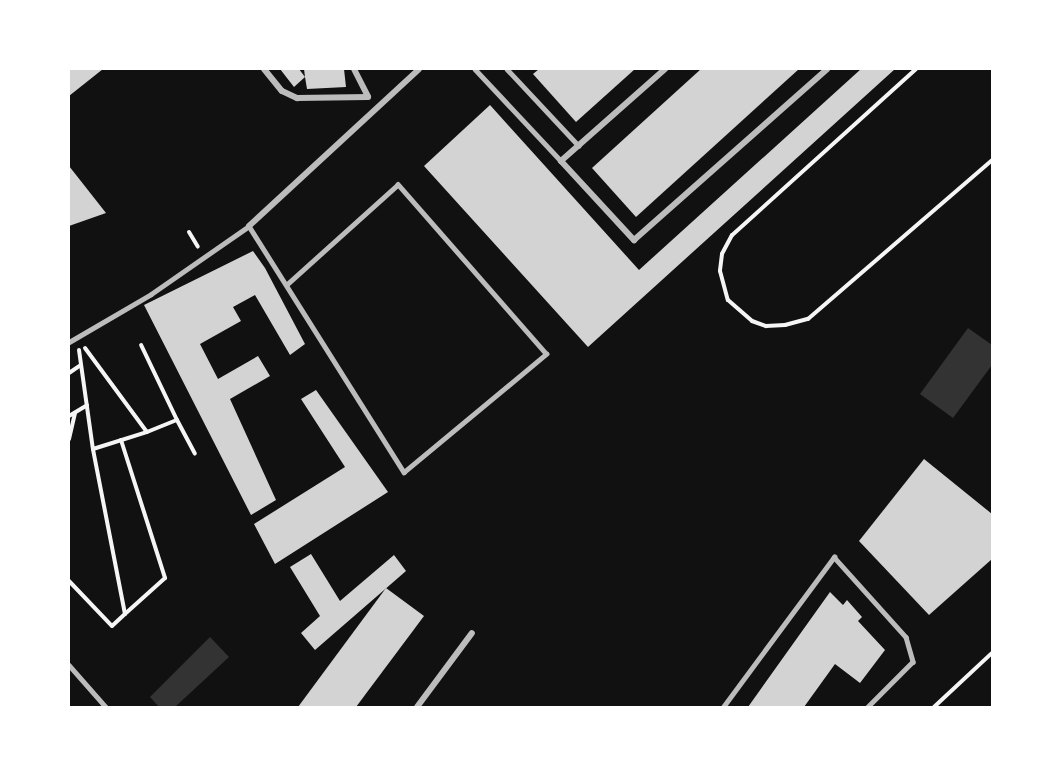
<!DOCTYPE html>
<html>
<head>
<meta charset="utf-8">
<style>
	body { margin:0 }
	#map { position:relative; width:1061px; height:776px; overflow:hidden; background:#111; font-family:"DejaVu Sans",sans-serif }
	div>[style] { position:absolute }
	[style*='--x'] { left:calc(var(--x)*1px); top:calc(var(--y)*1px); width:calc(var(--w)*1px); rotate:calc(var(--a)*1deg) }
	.water>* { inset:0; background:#333 }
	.building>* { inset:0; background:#d3d3d3 }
	.path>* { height:4px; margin:-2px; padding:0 2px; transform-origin:2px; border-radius:2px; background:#f5f5f5 }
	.service>* { height:4.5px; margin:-2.25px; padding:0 2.25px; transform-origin:2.25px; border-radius:2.25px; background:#bcbcbc }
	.pedestrian>* { height:5px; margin:-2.5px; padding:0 2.5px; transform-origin:2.5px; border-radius:2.5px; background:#bcbcbc }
	.minor>* { height:6px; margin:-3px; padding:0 3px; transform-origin:3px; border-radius:3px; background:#bcbcbc }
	span { translate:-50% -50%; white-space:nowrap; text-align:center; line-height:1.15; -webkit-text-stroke:4.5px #fff; paint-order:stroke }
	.frame { position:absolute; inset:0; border:70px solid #fff; pointer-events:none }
</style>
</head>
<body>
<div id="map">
	<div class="water">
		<div style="clip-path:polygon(968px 328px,992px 345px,992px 365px,953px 418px,920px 394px)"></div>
		<div style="clip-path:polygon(210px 637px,229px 657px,175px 707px,159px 707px,150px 697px)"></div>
	</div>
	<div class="building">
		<div style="clip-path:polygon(69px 69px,103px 69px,69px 96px)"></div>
		<div style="clip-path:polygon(280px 69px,299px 69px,305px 77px,304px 69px,344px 69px,346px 87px,307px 89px,305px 77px,294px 87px)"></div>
		<div style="clip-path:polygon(539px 69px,635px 69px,576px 122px,533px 74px)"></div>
		<div style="clip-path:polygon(701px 69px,799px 69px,636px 217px,592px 168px)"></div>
		<div style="clip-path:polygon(861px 69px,895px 69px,588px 347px,424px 166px,490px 105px,639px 270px)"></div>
		<div style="clip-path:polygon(69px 166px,106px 213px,69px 226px)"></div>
		<div style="clip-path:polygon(253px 251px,265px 268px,305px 344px,290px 355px,255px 295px,233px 307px,241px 321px,200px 344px,218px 379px,258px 356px,270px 376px,230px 399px,276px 500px,251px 515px,144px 305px)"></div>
		<div style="clip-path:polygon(316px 390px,388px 492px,275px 564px,254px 524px,345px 467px,301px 399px)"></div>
		<div style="clip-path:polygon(924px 459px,992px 514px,992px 559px,929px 615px,859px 541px)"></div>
		<div style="clip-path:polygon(311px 554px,340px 601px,394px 555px,406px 571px,315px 650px,301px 633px,320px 616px,290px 567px)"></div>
		<div style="clip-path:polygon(386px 588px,424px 616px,356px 707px,298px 707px)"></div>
		<div style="clip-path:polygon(830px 592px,843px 605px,847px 600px,862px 617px,858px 621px,885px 650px,860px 683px,835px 664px,804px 707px,748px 707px)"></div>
	</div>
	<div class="path">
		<div style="--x:916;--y:69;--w:248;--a:137.9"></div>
		<div style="--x:732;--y:235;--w:21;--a:118"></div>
		<div style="--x:722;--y:254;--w:17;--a:97"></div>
		<div style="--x:720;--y:271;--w:30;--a:75"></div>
		<div style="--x:728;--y:300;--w:32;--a:41"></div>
		<div style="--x:752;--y:321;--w:15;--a:20"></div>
		<div style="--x:766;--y:326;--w:19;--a:-3"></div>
		<div style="--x:785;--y:325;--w:24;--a:-15"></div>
		<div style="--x:808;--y:319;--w:243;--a:-40.8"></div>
		<div style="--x:189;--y:232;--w:17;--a:59"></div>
		<div style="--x:85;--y:348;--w:104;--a:53.6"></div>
		<div style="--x:147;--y:432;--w:32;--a:-22"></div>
		<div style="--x:177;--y:420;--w:83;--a:-115.6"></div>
		<div style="--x:79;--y:350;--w:100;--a:82"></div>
		<div style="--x:93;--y:449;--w:57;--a:-17.5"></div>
		<div style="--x:69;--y:373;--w:14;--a:-34"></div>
		<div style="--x:69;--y:416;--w:21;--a:-31"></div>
		<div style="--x:177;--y:420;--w:38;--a:62"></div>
		<div style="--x:69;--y:439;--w:27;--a:-77"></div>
		<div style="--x:121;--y:440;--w:145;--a:72.3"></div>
		<div style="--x:165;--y:578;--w:52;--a:138.1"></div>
		<div style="--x:69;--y:581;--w:62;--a:46.3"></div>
		<div style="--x:112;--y:626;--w:18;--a:-43"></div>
		<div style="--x:125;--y:614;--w:168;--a:-101"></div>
		<div style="--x:934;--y:707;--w:79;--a:-43"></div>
	</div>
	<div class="service">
		<div style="--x:475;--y:69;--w:126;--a:46.9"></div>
		<div style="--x:507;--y:69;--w:105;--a:46.9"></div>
		<div style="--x:249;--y:226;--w:291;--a:57.8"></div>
		<div style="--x:404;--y:472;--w:185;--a:-39.7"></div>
		<div style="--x:546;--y:354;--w:225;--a:-131.2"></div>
		<div style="--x:398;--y:185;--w:149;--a:138"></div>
		<div style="--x:69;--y:665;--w:56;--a:48.6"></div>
		<div style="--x:723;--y:707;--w:187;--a:-53.5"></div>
		<div style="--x:834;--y:557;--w:108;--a:48"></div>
		<div style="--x:906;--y:637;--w:26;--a:74"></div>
		<div style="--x:913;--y:662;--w:64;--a:135"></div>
	</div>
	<div class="pedestrian">
		<div style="--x:69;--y:342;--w:95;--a:-30.3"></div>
		<div style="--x:151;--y:294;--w:119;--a:-34.8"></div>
	</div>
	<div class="minor">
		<div style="--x:264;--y:69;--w:28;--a:51"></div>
		<div style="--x:282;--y:91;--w:17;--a:25"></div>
		<div style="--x:297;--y:98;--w:71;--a:-0.8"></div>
		<div style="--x:354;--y:69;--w:31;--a:63"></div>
		<div style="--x:665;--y:69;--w:139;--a:138.5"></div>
		<div style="--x:561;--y:161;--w:108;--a:47.3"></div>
		<div style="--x:634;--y:240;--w:258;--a:-41.5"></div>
		<div style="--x:249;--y:226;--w:231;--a:-42.7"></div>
		<div style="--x:417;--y:707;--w:92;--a:-53.4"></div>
	</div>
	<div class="frame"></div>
</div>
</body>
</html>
